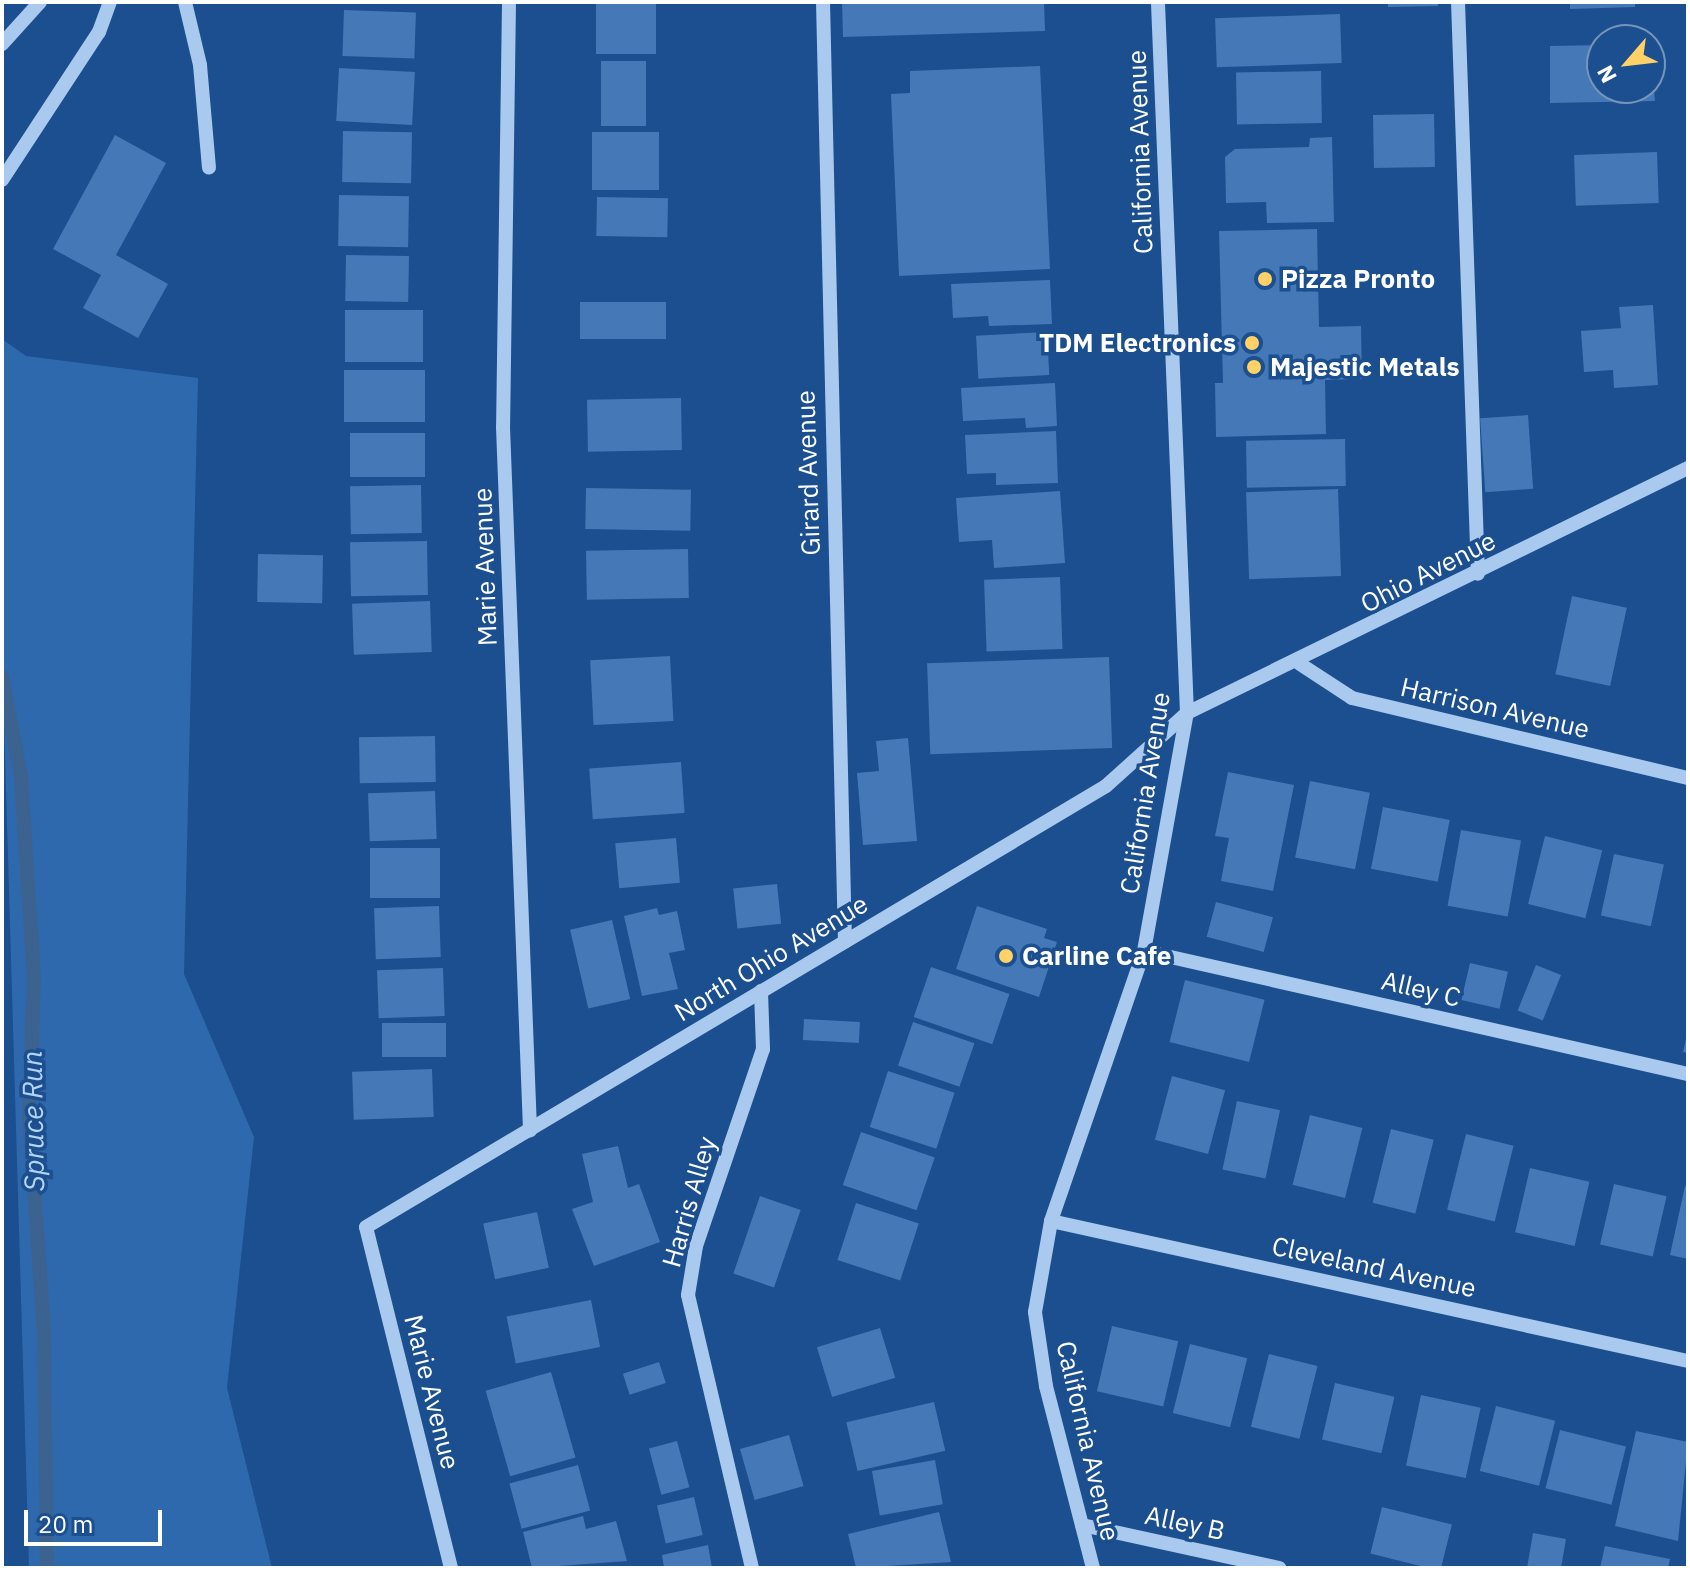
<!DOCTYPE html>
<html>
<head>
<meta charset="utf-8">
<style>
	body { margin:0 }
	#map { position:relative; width:1690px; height:1570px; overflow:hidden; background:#1b4f8f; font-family:"IBM Plex Sans",sans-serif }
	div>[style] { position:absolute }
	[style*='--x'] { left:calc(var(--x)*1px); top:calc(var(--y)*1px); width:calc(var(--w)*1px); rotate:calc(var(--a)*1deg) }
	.green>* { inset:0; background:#2e69ad }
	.stream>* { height:14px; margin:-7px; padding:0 7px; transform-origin:7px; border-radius:7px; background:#3c6290 }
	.building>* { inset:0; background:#4478b7; transform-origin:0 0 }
	.minor>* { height:14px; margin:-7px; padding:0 7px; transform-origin:7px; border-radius:7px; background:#a9c9ee }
	.dots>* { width:22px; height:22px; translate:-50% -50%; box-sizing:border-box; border:4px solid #1b4f8f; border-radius:50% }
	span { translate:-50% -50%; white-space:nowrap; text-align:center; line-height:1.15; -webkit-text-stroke:7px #1b4f8f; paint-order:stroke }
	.street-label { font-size:26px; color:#fff }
	.poi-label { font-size:26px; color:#fff; font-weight:700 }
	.left { translate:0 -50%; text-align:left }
	.right { translate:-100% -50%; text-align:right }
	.water-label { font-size:28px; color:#b5d3f5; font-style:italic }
	.frame { position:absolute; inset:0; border:4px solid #fff; pointer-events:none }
	.north { position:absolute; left:1586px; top:24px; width:80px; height:80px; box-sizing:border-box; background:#1b4f8f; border:2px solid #7695bc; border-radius:50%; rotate:242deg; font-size:22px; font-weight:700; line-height:32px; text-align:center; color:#fff }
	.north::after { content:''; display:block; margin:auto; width:28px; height:36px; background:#ffd166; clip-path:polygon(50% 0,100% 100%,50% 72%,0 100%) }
	.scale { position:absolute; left:24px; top:1510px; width:138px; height:36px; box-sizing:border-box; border:4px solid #fff; border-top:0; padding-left:10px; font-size:24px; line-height:28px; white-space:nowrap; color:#fff; -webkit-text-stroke:6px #1b4f8f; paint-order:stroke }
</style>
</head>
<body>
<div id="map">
	<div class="green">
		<div style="clip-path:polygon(2px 339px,26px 356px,198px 378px,184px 974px,254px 1137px,227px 1388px,272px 1568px,29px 1568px,2px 654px)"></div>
	</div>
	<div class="stream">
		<div style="--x:2;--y:676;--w:103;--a:79.3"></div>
		<div style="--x:21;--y:777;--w:200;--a:86.3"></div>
		<div style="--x:34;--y:977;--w:140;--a:92"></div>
		<div style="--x:29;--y:1117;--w:214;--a:86"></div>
		<div style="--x:44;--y:1330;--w:238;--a:89.3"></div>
	</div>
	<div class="building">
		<div style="left:596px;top:2px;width:60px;height:52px"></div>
		<div style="clip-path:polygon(842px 2px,1044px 2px,1045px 31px,843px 37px)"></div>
		<div style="clip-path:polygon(1388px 2px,1438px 2px,1438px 6px,1388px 7px)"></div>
		<div style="clip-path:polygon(1570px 2px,1635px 2px,1635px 7px,1570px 9px)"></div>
		<div style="left:344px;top:10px;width:72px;height:46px;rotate:2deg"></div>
		<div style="left:1340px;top:14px;width:49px;height:125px;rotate:88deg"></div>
		<div style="clip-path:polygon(1650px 44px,1655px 101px,1550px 103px,1550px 46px,1602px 45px,1602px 88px,1650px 88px)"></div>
		<div style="left:601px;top:61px;width:45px;height:65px"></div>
		<div style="clip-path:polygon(1040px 66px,1050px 269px,899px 276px,891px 94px,910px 93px,910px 71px)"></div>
		<div style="left:339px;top:68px;width:76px;height:53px;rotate:3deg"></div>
		<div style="left:1321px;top:71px;width:52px;height:85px;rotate:89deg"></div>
		<div style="left:1434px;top:114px;width:53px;height:61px;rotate:89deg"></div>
		<div style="left:343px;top:131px;width:69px;height:51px;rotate:1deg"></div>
		<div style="left:659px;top:132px;width:58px;height:67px;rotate:90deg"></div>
		<div style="clip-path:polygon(115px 135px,166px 163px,116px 255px,168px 284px,138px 338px,83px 308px,101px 275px,53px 249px)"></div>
		<div style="clip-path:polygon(1332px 137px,1334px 222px,1267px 223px,1266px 202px,1226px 203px,1225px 157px,1235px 149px,1309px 147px,1310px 138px)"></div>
		<div style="left:1657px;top:152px;width:51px;height:83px;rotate:88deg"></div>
		<div style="left:339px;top:195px;width:70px;height:51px;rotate:1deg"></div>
		<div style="left:597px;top:197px;width:71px;height:39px;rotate:1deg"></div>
		<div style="clip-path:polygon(1317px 229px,1319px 327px,1361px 326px,1362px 379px,1325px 380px,1326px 434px,1216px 437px,1215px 383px,1223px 383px,1219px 231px)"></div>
		<div style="left:346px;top:255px;width:63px;height:46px;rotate:1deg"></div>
		<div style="clip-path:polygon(1050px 280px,1052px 324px,989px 326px,988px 316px,953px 318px,951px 284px)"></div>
		<div style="left:580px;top:302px;width:86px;height:37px"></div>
		<div style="clip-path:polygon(1653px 305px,1658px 385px,1614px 388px,1613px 370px,1584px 372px,1581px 331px,1621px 328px,1619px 307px)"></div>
		<div style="left:345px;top:310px;width:78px;height:52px"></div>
		<div style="left:1047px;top:332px;width:43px;height:71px;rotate:87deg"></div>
		<div style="left:425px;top:370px;width:52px;height:81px;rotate:90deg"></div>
		<div style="clip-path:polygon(1055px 383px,1057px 426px,1026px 428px,1025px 418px,963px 421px,961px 388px)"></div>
		<div style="left:681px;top:398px;width:52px;height:94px;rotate:89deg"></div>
		<div style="left:1528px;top:415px;width:74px;height:48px;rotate:86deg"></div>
		<div style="clip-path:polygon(1056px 431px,1058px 483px,996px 485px,996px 473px,967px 474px,965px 435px)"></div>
		<div style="left:350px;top:433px;width:75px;height:44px"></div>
		<div style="left:1345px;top:439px;width:47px;height:99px;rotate:89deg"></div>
		<div style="left:421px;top:485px;width:48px;height:71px;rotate:89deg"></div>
		<div style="left:586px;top:488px;width:105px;height:41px;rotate:1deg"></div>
		<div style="left:1338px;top:489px;width:87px;height:92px;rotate:88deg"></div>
		<div style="clip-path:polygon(1060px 491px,1065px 563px,994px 568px,992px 540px,959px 542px,956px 498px)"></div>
		<div style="left:427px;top:541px;width:54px;height:77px;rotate:89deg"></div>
		<div style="left:688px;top:549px;width:49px;height:102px;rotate:89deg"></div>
		<div style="left:258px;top:554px;width:65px;height:48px;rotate:1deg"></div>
		<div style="left:1060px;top:577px;width:72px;height:76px;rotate:88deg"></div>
		<div style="left:1572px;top:596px;width:56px;height:80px;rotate:12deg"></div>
		<div style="left:430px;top:601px;width:51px;height:78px;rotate:88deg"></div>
		<div style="left:670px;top:656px;width:65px;height:80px;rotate:87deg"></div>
		<div style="left:1109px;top:657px;width:91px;height:182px;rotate:88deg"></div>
		<div style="left:435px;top:736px;width:46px;height:76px;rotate:89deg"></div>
		<div style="clip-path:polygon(908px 738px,917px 841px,863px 845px,857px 773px,879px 771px,876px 741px)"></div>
		<div style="left:681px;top:762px;width:51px;height:92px;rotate:86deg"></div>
		<div style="clip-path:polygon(1228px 772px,1294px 785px,1273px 891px,1221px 881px,1229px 838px,1215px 836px)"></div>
		<div style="left:1310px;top:781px;width:61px;height:78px;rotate:11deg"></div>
		<div style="left:435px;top:791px;width:48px;height:67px;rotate:88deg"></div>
		<div style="left:1383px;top:807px;width:68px;height:63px;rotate:11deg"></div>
		<div style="left:1461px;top:830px;width:61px;height:77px;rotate:10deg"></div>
		<div style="left:1545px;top:836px;width:59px;height:70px;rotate:14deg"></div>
		<div style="left:676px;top:838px;width:45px;height:61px;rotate:85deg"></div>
		<div style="left:370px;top:848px;width:70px;height:50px"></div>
		<div style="left:1614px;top:854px;width:51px;height:63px;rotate:12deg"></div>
		<div style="left:777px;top:884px;width:40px;height:44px;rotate:84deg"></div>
		<div style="left:1216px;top:902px;width:59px;height:36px;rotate:15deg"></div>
		<div style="left:439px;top:906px;width:51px;height:65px;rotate:88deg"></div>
		<div style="clip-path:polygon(977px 906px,1047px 929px,1044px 938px,1057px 942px,1039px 997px,956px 969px)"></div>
		<div style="clip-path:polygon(657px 908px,659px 915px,677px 911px,685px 950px,669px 953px,678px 989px,642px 996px,624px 916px)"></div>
		<div style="left:612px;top:920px;width:81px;height:43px;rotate:77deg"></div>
		<div style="left:1470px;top:963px;width:39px;height:38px;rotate:13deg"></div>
		<div style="left:1536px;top:965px;width:27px;height:49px;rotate:22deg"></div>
		<div style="left:931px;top:967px;width:83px;height:53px;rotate:19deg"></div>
		<div style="left:443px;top:968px;width:48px;height:66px;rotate:88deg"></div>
		<div style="left:1185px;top:980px;width:82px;height:64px;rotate:14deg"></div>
		<div style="left:804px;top:1019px;width:56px;height:21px;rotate:3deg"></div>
		<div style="left:913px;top:1022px;width:65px;height:46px;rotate:19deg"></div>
		<div style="left:446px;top:1023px;width:34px;height:64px;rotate:90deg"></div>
		<div style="clip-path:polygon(1688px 1030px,1688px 1053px,1683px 1052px)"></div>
		<div style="left:432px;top:1069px;width:48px;height:80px;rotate:88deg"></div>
		<div style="left:888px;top:1071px;width:70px;height:59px;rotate:18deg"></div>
		<div style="left:1172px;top:1076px;width:55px;height:66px;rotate:15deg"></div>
		<div style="left:1237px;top:1101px;width:44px;height:70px;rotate:12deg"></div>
		<div style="left:1310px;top:1115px;width:54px;height:72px;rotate:14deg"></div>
		<div style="left:1391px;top:1129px;width:44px;height:76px;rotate:14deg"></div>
		<div style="left:861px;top:1132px;width:78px;height:56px;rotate:19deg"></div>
		<div style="left:1466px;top:1134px;width:49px;height:78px;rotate:14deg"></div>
		<div style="clip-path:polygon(618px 1146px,628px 1188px,639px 1184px,660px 1242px,594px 1266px,572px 1209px,593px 1202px,582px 1154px)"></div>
		<div style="left:1530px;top:1168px;width:61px;height:66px;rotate:13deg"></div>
		<div style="left:1614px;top:1184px;width:54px;height:62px;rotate:13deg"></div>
		<div style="clip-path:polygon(1685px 1186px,1688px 1187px,1688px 1259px,1670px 1255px)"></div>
		<div style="left:760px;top:1196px;width:43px;height:82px;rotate:19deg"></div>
		<div style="left:856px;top:1203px;width:66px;height:60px;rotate:18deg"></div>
		<div style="left:537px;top:1212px;width:57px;height:55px;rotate:78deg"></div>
		<div style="left:591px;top:1300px;width:48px;height:86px;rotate:79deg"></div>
		<div style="left:1112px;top:1326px;width:68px;height:67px;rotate:13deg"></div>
		<div style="left:880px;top:1328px;width:52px;height:66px;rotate:73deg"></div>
		<div style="left:1190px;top:1344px;width:59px;height:71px;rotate:14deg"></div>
		<div style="left:1269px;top:1354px;width:50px;height:75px;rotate:14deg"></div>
		<div style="left:659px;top:1362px;width:22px;height:38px;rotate:72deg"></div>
		<div style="left:551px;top:1372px;width:89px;height:68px;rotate:74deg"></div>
		<div style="left:1335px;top:1383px;width:61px;height:58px;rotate:13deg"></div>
		<div style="left:1421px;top:1395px;width:61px;height:72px;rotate:12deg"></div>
		<div style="left:934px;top:1402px;width:50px;height:90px;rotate:77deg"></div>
		<div style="left:1496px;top:1406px;width:61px;height:67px;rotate:14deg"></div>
		<div style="left:1560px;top:1430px;width:68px;height:60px;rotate:14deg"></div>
		<div style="clip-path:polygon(1636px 1431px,1688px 1442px,1678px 1541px,1615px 1526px)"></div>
		<div style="left:789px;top:1435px;width:53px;height:51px;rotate:74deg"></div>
		<div style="left:677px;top:1441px;width:48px;height:29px;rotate:75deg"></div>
		<div style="left:935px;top:1460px;width:45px;height:64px;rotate:80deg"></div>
		<div style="left:578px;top:1465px;width:47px;height:71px;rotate:75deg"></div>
		<div style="left:694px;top:1497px;width:39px;height:38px;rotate:77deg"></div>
		<div style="left:1382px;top:1507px;width:72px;height:48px;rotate:14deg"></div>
		<div style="clip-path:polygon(939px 1512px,951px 1562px,856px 1568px,848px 1534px)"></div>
		<div style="clip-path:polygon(583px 1516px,586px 1529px,616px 1521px,627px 1561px,532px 1568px,523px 1532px)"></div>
		<div style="clip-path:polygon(1533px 1533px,1566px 1539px,1561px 1568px,1527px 1568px)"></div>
		<div style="clip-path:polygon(708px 1545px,712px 1568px,664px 1568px,662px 1555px)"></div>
		<div style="clip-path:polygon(1605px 1546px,1670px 1559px,1668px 1568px,1600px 1568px)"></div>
	</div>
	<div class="minor">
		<div style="--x:185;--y:2;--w:65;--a:76.6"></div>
		<div style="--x:200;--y:65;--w:103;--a:85"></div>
		<div style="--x:509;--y:2;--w:425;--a:90.8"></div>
		<div style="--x:503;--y:427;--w:704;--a:87.8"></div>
		<div style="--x:823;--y:2;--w:940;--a:88.66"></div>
		<div style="--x:1458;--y:2;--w:572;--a:88"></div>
		<div style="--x:2;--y:44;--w:57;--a:-47.9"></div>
		<div style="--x:2;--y:180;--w:177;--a:-56.8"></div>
		<div style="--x:99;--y:32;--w:32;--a:-70"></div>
		<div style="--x:1300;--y:664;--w:62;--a:33.2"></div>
		<div style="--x:1352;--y:698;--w:345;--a:13.4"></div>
		<div style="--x:1144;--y:951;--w:558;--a:12.74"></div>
		<div style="--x:1051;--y:1221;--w:652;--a:12.4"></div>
		<div style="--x:1082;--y:1525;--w:202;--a:12.3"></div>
		<div style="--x:451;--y:1568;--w:351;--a:-104"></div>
		<div style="--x:366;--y:1227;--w:861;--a:-30.79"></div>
		<div style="--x:1106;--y:786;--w:109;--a:-42"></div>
		<div style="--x:1187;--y:713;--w:558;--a:-26.06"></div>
		<div style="--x:752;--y:1568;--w:280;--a:-103.2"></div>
		<div style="--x:688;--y:1295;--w:50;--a:-80.7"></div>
		<div style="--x:696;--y:1246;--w:208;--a:-71.2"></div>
		<div style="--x:763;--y:1049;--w:58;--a:-92"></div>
		<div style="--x:1093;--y:1568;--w:188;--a:-104.5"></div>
		<div style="--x:1046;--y:1386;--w:75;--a:-98.5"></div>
		<div style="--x:1035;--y:1312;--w:92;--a:-80"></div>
		<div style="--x:1051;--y:1221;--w:286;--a:-71"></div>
		<div style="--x:1144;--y:951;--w:242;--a:-79.8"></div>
		<div style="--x:1187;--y:713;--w:712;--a:-92.34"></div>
	</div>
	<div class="dots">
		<div style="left:1265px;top:279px;background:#ffd166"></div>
		<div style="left:1252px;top:343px;background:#ffd166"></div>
		<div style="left:1254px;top:367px;background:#ffd166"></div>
		<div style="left:1006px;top:956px;background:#ffd166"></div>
	</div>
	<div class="street-label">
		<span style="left:1140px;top:152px;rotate:-92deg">California Avenue</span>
		<span style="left:808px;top:473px;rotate:-92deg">Girard Avenue</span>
		<span style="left:485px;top:567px;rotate:-92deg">Marie Avenue</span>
		<span style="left:1428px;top:572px;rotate:-27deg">Ohio Avenue</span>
		<span style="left:1495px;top:708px;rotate:13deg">Harrison Avenue</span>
		<span style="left:1145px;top:793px;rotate:-81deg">California Avenue</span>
		<span style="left:771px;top:958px;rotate:-31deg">North Ohio Avenue</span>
		<span style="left:1421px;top:989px;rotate:13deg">Alley C</span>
		<span style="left:689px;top:1202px;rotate:-74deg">Harris Alley</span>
		<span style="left:1374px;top:1267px;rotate:12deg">Cleveland Avenue</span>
		<span style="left:432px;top:1392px;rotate:76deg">Marie Avenue</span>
		<span style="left:1088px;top:1441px;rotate:77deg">California Avenue</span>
		<span style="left:1185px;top:1523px;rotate:12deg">Alley B</span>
	</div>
	<div class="poi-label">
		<span class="left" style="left:1281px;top:279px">Pizza Pronto</span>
		<span class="right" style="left:1236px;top:343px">TDM Electronics</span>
		<span class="left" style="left:1270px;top:367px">Majestic Metals</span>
		<span class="left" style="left:1022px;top:956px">Carline Cafe</span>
	</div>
	<div class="water-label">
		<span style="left:33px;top:1121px;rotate:-91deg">Spruce Run</span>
	</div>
	<div class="frame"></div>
	<div class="north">N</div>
	<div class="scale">20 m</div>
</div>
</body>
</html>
